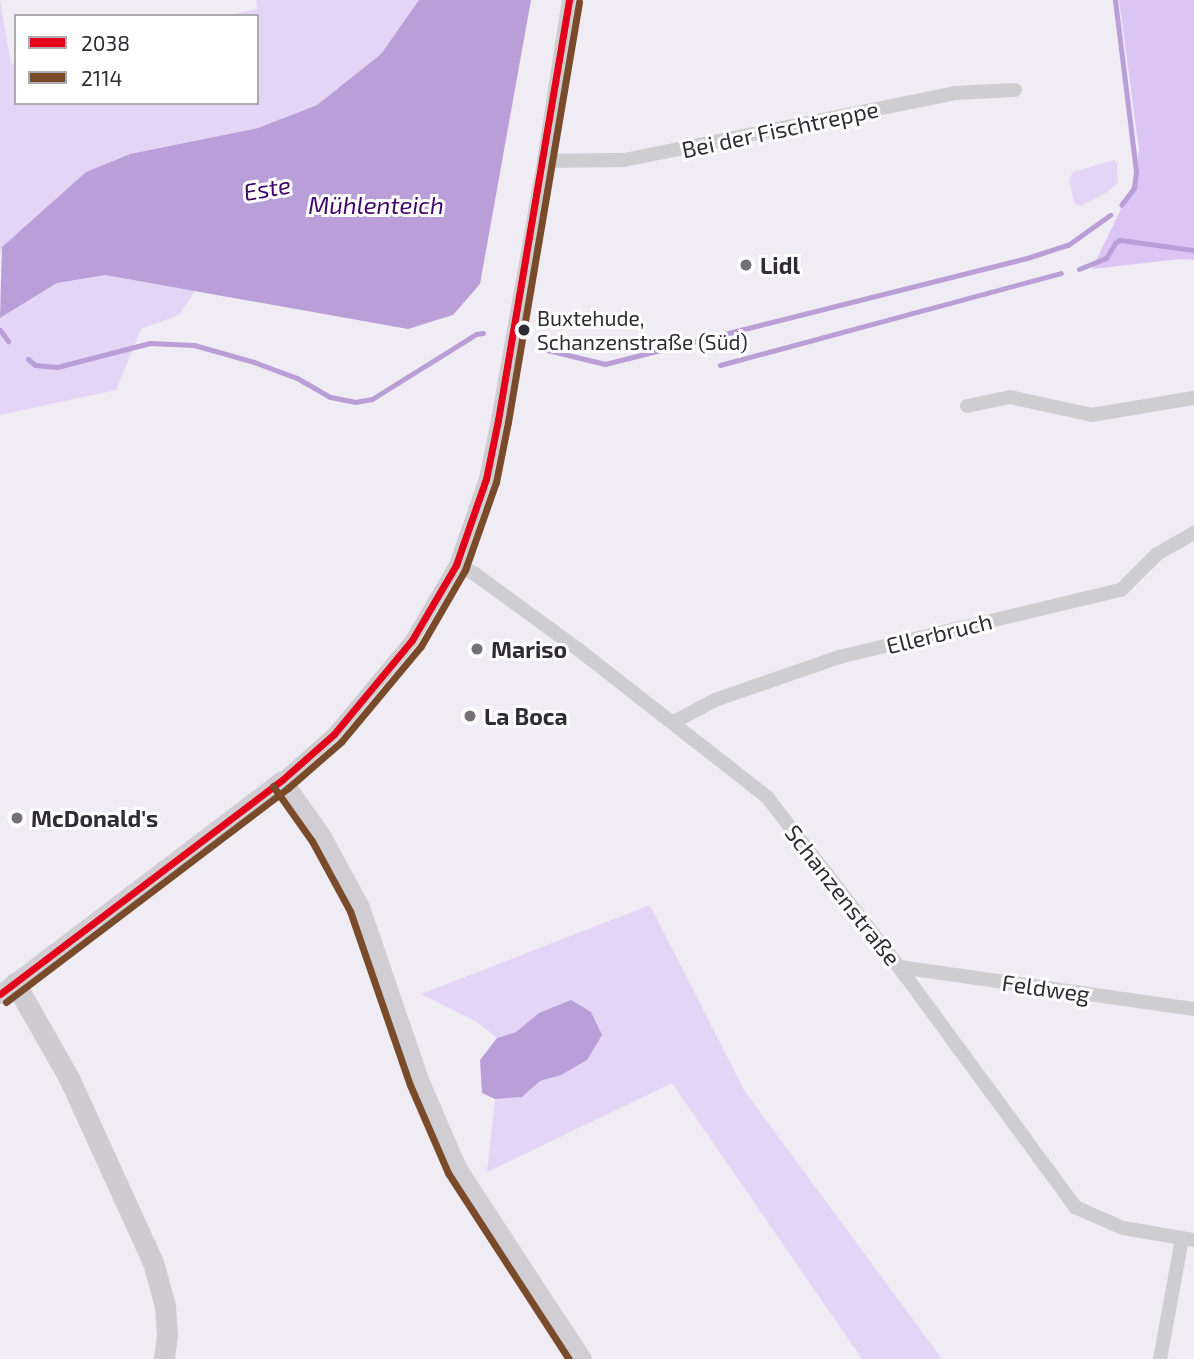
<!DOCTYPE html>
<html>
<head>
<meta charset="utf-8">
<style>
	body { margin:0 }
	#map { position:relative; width:1194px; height:1359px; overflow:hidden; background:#f0ecf4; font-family:"Exo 2",sans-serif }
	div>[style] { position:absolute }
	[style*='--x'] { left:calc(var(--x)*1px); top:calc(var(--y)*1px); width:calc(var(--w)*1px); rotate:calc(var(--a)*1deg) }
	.green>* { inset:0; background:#e4d5f7 }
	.forest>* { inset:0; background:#dcc5f5 }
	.water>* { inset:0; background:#ba9ed8 }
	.stream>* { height:5px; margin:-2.5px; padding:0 2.5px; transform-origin:2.5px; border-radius:2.5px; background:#ba9ed8 }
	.street>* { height:14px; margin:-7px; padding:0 7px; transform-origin:7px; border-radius:7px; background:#cecdcf }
	.secondary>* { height:19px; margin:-9.5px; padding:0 9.5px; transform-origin:9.5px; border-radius:9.5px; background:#d0ced2 }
	.primary>* { height:21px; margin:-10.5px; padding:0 10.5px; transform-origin:10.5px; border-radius:10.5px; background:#cecbd1 }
	.bus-1>* { height:7px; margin:-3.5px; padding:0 3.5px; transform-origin:3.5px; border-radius:3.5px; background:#e2001a }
	.bus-2>* { height:7px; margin:-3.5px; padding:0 3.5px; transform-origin:3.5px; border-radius:3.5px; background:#7a4b2a }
	.dots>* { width:19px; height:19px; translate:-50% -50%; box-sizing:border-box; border:4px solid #fff; border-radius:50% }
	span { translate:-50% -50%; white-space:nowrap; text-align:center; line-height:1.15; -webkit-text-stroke:6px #fff; paint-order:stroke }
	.bus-label { font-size:21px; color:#2f2d33 }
	.left { translate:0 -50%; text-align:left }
	.street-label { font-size:23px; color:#2f2d33 }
	.poi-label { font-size:23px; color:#2f2d33; font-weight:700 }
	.water-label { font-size:24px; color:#410669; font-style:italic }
	.legend { position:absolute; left:14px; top:14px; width:245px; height:91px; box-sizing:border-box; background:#fff; border:2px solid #acabad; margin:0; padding:9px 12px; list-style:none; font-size:21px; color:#2f2d33 }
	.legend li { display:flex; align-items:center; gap:14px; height:35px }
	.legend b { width:35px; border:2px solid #acabad }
</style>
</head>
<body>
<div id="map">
	<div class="green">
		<div style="clip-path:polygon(0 0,11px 64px,16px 63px,16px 103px,257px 103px,257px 16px,225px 16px,257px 9px,256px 0,419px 0,381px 54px,317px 105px,258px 128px,130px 154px,86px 172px,2px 247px,0 255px)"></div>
		<div style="clip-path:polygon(1114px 160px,1117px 162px,1118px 183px,1106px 193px,1080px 206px,1074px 203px,1069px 180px,1073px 172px)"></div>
		<div style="clip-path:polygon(92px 275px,105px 275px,195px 291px,179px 315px,141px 329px,116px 390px,0 415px,0 318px,58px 283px)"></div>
		<div style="clip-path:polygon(650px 905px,744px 1090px,942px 1359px,862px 1359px,672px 1083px,487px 1172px,495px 1099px,522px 1097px,540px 1081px,561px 1075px,587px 1060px,539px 1013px,516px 1032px,497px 1038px,477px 1022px,421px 994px)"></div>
	</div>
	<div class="forest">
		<div style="clip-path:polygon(1119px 0,1194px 0,1194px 260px,1180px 259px,1092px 269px,1134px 182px,1139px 150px)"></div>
	</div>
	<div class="water">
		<div style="clip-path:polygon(419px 0,531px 0,480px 284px,453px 315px,408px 329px,105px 275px,57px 283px,0 318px,2px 247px,86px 172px,130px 154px,258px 128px,317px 105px,381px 54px)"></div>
		<div style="clip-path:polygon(571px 1000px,591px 1012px,602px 1035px,587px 1060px,561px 1075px,540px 1081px,522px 1097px,495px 1099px,482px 1093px,480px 1060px,497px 1038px,516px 1032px,539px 1013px)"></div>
	</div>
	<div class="stream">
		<div style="--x:1115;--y:0;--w:173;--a:83"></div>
		<div style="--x:1136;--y:172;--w:16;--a:97"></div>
		<div style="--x:1134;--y:188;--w:21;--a:127"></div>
		<div style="--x:1079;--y:269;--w:29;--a:-22"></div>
		<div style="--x:1106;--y:258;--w:17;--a:-59"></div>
		<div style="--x:1115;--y:243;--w:6;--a:-31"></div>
		<div style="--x:1120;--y:240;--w:75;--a:7.7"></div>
		<div style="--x:0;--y:330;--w:14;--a:54"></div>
		<div style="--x:543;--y:349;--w:64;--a:13.6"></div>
		<div style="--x:605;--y:364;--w:438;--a:-14.1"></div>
		<div style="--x:1030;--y:257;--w:40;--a:-18"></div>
		<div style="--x:1068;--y:245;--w:52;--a:-35.5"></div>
		<div style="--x:28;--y:359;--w:9;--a:41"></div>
		<div style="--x:35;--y:365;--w:22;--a:5"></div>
		<div style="--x:57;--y:367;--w:96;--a:-14.5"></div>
		<div style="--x:150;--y:343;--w:44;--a:2.6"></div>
		<div style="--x:194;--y:345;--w:62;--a:15.8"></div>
		<div style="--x:254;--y:362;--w:46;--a:20.4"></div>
		<div style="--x:297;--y:378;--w:38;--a:30"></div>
		<div style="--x:330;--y:397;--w:25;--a:11"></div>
		<div style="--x:355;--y:402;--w:17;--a:-10"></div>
		<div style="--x:372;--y:399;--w:123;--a:-32"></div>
		<div style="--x:476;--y:334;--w:7;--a:-8"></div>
		<div style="--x:720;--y:365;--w:353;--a:-15.1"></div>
	</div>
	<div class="street">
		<div style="--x:544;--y:161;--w:80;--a:-0.7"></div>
		<div style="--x:624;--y:160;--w:338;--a:-11.4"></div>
		<div style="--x:955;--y:93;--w:60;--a:-2.9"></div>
		<div style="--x:967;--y:406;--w:44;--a:-11.8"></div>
		<div style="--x:1010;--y:397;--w:84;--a:12.4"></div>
		<div style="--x:1092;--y:415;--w:103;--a:-9.5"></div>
		<div style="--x:456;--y:565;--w:21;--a:25"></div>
		<div style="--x:475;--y:574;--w:129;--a:36.2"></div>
		<div style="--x:579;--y:650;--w:239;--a:38"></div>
		<div style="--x:767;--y:797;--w:215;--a:52.2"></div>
		<div style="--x:899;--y:967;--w:298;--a:53.7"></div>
		<div style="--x:1075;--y:1207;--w:52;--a:23.6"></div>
		<div style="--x:1123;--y:1228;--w:72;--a:9.6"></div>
		<div style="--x:674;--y:722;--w:47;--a:-28.2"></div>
		<div style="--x:715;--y:700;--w:131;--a:-19.1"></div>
		<div style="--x:839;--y:657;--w:290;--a:-13.4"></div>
		<div style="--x:1121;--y:590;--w:51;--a:-45"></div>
		<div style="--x:1157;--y:554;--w:43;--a:-29.6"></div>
		<div style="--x:282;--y:780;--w:69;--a:-41.5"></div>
		<div style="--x:334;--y:734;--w:122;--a:-50.3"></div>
		<div style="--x:412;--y:640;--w:87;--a:-59.6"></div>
		<div style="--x:456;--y:565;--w:91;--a:-70.8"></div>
		<div style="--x:486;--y:479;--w:60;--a:-78.5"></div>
		<div style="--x:498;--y:420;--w:263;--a:-79.9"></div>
		<div style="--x:544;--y:161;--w:163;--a:-81.2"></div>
		<div style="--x:899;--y:967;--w:298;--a:8.1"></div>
		<div style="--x:1160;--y:1359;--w:122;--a:-79.6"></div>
	</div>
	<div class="secondary">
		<div style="--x:0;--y:994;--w:354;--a:-37.2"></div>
		<div style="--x:282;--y:780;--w:67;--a:54.7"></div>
		<div style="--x:321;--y:835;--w:82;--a:61.6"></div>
		<div style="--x:360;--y:907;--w:185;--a:71.1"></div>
		<div style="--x:420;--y:1082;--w:94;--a:66.7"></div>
		<div style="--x:457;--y:1168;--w:228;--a:56.8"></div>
	</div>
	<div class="primary">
		<div style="--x:15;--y:983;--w:109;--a:60.4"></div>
		<div style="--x:69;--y:1078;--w:202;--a:65.5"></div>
		<div style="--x:153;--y:1262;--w:46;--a:74.7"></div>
		<div style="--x:165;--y:1306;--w:28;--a:86"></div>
		<div style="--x:167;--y:1334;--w:25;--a:97"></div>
	</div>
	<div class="bus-1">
		<div style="--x:0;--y:994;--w:354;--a:-37.2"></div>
		<div style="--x:282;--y:780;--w:69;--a:-41.5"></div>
		<div style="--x:334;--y:734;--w:122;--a:-50.3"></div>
		<div style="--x:412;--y:640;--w:87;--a:-59.6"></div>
		<div style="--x:456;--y:565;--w:91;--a:-70.8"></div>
		<div style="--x:486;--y:479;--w:60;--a:-78.5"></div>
		<div style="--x:498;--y:420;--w:426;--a:-80.4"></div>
	</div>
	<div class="bus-2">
		<div style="--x:273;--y:786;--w:67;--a:54.7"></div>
		<div style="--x:312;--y:841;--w:80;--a:61.5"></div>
		<div style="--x:350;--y:911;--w:184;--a:71"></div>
		<div style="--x:410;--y:1085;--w:96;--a:66.6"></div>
		<div style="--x:448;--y:1173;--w:222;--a:57"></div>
		<div style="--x:6;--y:1002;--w:354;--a:-37.2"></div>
		<div style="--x:288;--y:788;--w:70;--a:-41"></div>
		<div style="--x:341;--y:742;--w:125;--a:-50.2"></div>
		<div style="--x:421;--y:646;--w:88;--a:-59.9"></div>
		<div style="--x:465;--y:570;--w:93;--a:-70.6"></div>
		<div style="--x:496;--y:482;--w:61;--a:-78.7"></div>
		<div style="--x:508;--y:422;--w:426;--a:-80.4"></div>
	</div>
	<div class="dots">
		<div style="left:746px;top:265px;background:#737077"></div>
		<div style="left:524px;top:330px;background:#2f2d33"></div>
		<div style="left:477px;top:649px;background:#737077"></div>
		<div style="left:470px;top:716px;background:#737077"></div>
		<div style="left:17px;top:818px;background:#737077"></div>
	</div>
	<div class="bus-label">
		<span class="left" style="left:537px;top:330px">Buxtehude,<br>Schanzenstraße (Süd)</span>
	</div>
	<div class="street-label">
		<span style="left:780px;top:129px;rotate:-12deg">Bei der Fischtreppe</span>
		<span style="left:939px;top:633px;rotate:-14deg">Ellerbruch</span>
		<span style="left:843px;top:895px;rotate:52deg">Schanzenstraße</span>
		<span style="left:1046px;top:988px;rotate:8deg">Feldweg</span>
	</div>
	<div class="poi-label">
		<span class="left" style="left:760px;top:265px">Lidl</span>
		<span class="left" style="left:491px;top:649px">Mariso</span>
		<span class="left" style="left:484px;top:716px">La Boca</span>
		<span class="left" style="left:31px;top:818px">McDonald's</span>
	</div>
	<div class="water-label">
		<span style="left:267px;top:188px;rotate:-10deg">Este</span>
		<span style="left:376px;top:205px">Mühlenteich</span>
	</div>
	<ul class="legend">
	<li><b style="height:9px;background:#e2001a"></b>2038</li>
	<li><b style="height:9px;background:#7a4b2a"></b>2114</li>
	</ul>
</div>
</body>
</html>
